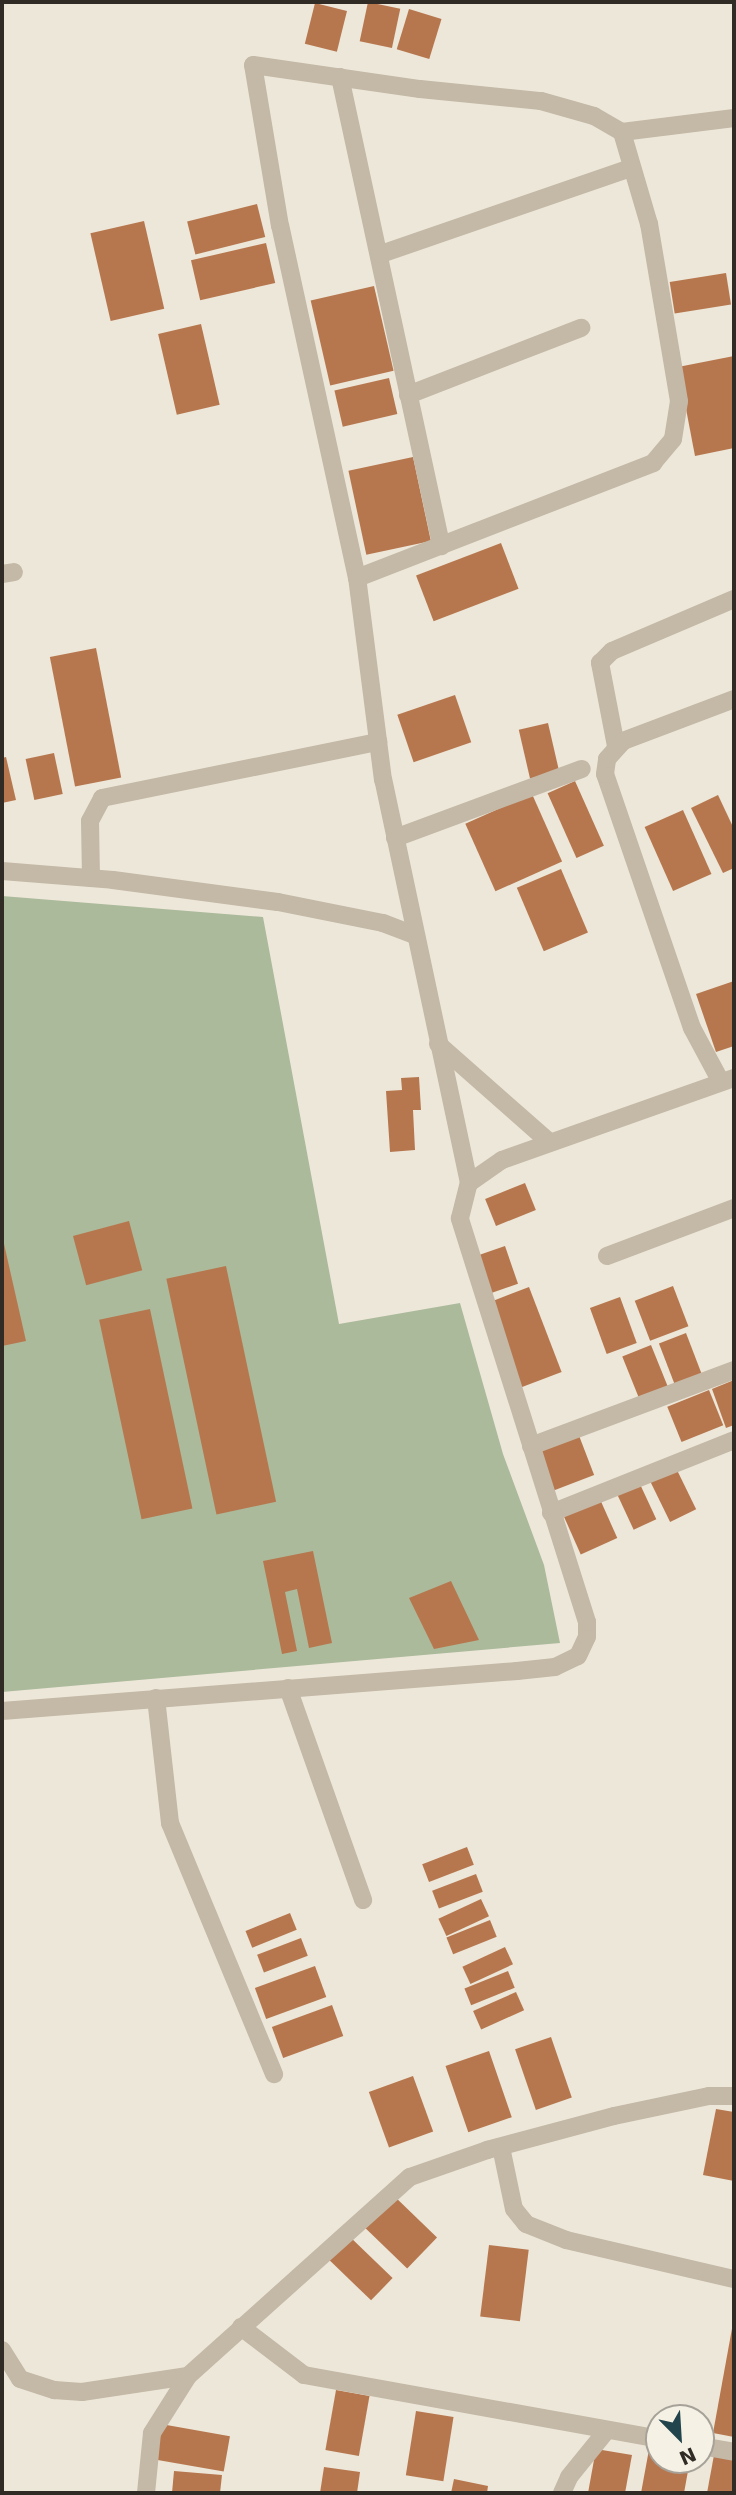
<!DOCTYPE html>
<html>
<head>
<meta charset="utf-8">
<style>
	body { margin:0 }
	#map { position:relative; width:736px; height:2495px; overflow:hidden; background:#ede7d9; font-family:"DejaVu Sans",sans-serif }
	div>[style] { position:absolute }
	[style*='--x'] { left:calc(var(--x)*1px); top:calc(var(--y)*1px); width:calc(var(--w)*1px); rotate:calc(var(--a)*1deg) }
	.green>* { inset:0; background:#abba9b }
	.building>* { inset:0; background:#b7774e; transform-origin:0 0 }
	.minor>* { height:18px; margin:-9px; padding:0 9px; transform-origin:9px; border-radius:9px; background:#c4b8a7 }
	.tertiary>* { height:18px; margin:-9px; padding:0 9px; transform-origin:9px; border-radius:9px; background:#c4b8a7 }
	span { translate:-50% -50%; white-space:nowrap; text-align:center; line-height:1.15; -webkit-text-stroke:5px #f6f1e5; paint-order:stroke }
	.frame { position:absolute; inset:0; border:4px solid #312b26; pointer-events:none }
	.north { position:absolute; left:645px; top:2404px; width:70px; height:70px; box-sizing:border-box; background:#f6f1e5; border:2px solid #a7a299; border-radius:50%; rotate:156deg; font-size:19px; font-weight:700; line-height:28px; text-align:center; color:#312b26 }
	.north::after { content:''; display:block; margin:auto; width:24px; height:32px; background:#21444d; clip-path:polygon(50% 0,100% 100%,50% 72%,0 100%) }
</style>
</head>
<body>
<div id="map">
	<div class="green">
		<div style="clip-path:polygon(2px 896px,263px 917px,339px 1324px,460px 1303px,503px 1454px,544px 1565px,560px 1643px,2px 1692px)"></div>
	</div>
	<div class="building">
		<div style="left:368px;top:2px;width:33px;height:40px;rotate:12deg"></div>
		<div style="left:315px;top:3px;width:33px;height:42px;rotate:14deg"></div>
		<div style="left:409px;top:9px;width:34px;height:42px;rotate:17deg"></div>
		<div style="left:257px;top:204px;width:34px;height:72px;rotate:76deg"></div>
		<div style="left:144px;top:221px;width:90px;height:55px;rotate:77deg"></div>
		<div style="left:266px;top:243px;width:41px;height:77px;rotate:77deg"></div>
		<div style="left:726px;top:273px;width:32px;height:57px;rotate:81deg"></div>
		<div style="left:374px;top:286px;width:87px;height:65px;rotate:77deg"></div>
		<div style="left:201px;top:324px;width:83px;height:44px;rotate:77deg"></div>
		<div style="clip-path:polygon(734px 356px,734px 448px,695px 456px,678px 367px)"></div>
		<div style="left:389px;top:378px;width:37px;height:56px;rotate:77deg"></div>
		<div style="left:413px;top:457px;width:86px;height:66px;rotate:78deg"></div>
		<div style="left:501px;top:543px;width:49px;height:91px;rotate:69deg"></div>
		<div style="left:96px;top:648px;width:132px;height:47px;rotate:79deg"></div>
		<div style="left:455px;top:695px;width:50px;height:61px;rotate:71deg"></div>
		<div style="left:548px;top:723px;width:50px;height:30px;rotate:77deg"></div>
		<div style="left:54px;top:753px;width:42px;height:29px;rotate:78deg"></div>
		<div style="clip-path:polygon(6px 757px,16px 800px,2px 803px,2px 758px)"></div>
		<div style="left:575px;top:781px;width:71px;height:30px;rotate:66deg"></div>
		<div style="left:532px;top:794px;width:74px;height:73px;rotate:66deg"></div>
		<div style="clip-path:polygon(718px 795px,734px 829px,734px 868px,723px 873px,691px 808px)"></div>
		<div style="left:683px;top:810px;width:70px;height:42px;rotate:66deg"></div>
		<div style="left:561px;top:869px;width:69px;height:48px;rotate:67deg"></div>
		<div style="clip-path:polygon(734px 981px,734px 1046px,716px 1052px,696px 994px)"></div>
		<div style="clip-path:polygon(419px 1077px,421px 1110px,413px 1110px,415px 1150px,390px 1152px,386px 1091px,402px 1090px,401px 1078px)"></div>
		<div style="left:525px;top:1183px;width:29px;height:43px;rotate:68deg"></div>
		<div style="left:129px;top:1221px;width:51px;height:58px;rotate:75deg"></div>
		<div style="clip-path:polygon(2px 1235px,26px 1341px,2px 1346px)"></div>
		<div style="left:505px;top:1246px;width:40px;height:29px;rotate:71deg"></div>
		<div style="left:226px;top:1266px;width:241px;height:61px;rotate:78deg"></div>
		<div style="left:673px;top:1286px;width:43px;height:41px;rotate:69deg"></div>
		<div style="left:529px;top:1287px;width:91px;height:43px;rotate:69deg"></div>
		<div style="left:620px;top:1297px;width:49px;height:32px;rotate:70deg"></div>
		<div style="left:150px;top:1309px;width:204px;height:52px;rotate:78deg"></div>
		<div style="left:686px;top:1333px;width:47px;height:29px;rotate:69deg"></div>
		<div style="left:651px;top:1345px;width:51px;height:31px;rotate:68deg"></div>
		<div style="clip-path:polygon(734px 1380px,734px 1425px,726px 1428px,712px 1389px)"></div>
		<div style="left:709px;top:1390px;width:38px;height:45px;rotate:68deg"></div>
		<div style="left:578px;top:1433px;width:45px;height:44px;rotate:69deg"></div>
		<div style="left:676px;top:1468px;width:46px;height:29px;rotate:64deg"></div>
		<div style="left:639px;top:1482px;width:41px;height:25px;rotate:65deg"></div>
		<div style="left:599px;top:1497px;width:45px;height:40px;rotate:66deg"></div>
		<div style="clip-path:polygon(313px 1551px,332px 1643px,309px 1648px,297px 1589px,285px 1592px,297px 1651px,282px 1654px,263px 1561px)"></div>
		<div style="clip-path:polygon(451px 1581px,479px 1640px,434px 1649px,409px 1598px)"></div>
		<div style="left:467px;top:1847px;width:19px;height:48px;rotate:69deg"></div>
		<div style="left:476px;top:1874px;width:19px;height:47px;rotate:69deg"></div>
		<div style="left:481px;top:1899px;width:19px;height:47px;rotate:65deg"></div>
		<div style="left:290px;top:1913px;width:18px;height:48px;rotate:68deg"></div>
		<div style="left:490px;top:1920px;width:18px;height:47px;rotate:68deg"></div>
		<div style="left:301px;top:1938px;width:19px;height:47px;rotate:69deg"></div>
		<div style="left:505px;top:1947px;width:19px;height:47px;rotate:65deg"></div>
		<div style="left:315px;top:1966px;width:33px;height:64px;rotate:70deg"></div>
		<div style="left:508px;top:1971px;width:18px;height:47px;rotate:68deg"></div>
		<div style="left:516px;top:1992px;width:20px;height:47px;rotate:66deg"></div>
		<div style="left:332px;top:2005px;width:33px;height:64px;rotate:70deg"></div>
		<div style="left:551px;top:2037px;width:64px;height:38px;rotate:71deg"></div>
		<div style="left:489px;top:2051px;width:70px;height:46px;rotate:71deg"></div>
		<div style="left:413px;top:2076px;width:59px;height:47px;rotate:70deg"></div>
		<div style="clip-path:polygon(716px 2109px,734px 2112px,734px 2181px,703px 2175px)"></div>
		<div style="left:391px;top:2193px;width:64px;height:43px;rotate:44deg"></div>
		<div style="left:348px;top:2235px;width:62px;height:31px;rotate:44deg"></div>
		<div style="left:489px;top:2245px;width:40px;height:72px;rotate:7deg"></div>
		<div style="clip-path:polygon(733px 2323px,734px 2323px,734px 2437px,713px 2433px)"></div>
		<div style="left:336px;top:2390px;width:34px;height:61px;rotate:10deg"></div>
		<div style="left:416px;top:2411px;width:38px;height:65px;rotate:9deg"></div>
		<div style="left:161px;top:2424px;width:70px;height:36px;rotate:10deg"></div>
		<div style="clip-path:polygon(650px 2444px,659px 2445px,659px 2460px,690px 2460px,684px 2493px,641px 2493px)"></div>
		<div style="clip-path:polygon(596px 2449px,632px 2455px,625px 2493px,588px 2493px)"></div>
		<div style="clip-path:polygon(714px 2455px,734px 2459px,734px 2493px,707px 2493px)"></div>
		<div style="clip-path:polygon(324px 2467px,360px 2472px,357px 2493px,320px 2493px)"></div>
		<div style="clip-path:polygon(174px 2471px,222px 2475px,220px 2493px,172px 2493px)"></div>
		<div style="clip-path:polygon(454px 2479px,488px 2486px,487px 2493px,451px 2493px)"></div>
	</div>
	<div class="minor">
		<div style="--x:340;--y:77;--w:480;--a:77.8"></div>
		<div style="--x:381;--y:254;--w:264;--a:-19"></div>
		<div style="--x:408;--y:395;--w:186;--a:-21.2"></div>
		<div style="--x:2;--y:574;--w:12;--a:-9"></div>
		<div style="--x:357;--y:578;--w:318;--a:-21.2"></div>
		<div style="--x:653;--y:463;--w:31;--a:-50"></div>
		<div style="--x:673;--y:439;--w:38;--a:-81"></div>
		<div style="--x:679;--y:401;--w:180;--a:-99.6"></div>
		<div style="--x:649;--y:224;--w:96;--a:-106.4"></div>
		<div style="--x:616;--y:746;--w:85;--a:-100.9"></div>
		<div style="--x:600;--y:663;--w:17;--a:-45"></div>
		<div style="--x:612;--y:651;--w:133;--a:-23.1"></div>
		<div style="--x:395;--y:838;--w:199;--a:-20.3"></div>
		<div style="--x:2;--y:871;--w:111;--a:4.6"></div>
		<div style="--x:113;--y:880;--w:166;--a:7.6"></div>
		<div style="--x:278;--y:902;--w:107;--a:11.3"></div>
		<div style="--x:383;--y:923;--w:34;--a:21"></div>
		<div style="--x:91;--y:878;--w:57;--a:-91"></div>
		<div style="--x:90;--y:821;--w:26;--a:-62"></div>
		<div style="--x:102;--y:798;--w:282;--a:-11.5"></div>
		<div style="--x:438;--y:1044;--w:148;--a:41.4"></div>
		<div style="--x:721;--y:1082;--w:61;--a:-118.2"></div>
		<div style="--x:692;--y:1028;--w:268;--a:-108.9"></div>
		<div style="--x:605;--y:774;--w:15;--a:-82"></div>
		<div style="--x:607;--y:759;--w:24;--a:-48"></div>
		<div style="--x:623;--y:741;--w:119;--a:-20.7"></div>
		<div style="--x:469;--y:1183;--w:412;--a:-102"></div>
		<div style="--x:383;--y:780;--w:204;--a:-97.3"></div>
		<div style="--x:357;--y:578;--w:360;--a:-102.3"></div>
		<div style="--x:280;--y:226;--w:163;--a:-99.5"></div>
		<div style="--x:253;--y:65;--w:169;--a:8.2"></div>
		<div style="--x:420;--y:89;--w:122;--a:5.7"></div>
		<div style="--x:541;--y:101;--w:55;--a:15.8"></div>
		<div style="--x:594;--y:116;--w:32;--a:30"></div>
		<div style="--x:622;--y:132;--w:113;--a:-7.1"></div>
		<div style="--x:607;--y:1256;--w:136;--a:-20.7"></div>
		<div style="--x:531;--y:1446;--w:217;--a:-20.5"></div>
		<div style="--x:551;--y:1513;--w:197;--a:-21.7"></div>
		<div style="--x:288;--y:1688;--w:225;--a:70.5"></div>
		<div style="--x:156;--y:1698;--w:126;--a:83.6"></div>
		<div style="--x:170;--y:1823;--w:272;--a:67.5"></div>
		<div style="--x:501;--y:2147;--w:63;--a:78.2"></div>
		<div style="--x:514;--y:2209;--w:19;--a:51"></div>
		<div style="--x:526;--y:2224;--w:43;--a:21.8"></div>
		<div style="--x:566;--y:2240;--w:172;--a:13.1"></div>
		<div style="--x:241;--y:2327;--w:79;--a:37.3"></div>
		<div style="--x:304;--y:2375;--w:361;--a:10.2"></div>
		<div style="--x:2;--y:2350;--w:34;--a:58"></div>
		<div style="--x:20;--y:2379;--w:36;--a:18"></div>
		<div style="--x:54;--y:2390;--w:28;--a:4"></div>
		<div style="--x:82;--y:2392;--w:107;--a:-8.6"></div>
		<div style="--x:701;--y:2446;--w:34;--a:10"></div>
		<div style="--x:146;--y:2493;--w:60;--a:-84.3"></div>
		<div style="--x:152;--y:2433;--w:67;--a:-57.7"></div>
		<div style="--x:188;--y:2376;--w:298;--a:-41.9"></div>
		<div style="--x:410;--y:2177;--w:82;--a:-19.3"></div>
		<div style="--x:487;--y:2150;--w:131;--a:-15"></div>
		<div style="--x:614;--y:2116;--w:97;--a:-11.9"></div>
		<div style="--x:709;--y:2096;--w:25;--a:0"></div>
		<div style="--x:562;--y:2493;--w:17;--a:-66"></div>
		<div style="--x:569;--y:2477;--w:60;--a:-51"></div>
	</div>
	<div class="tertiary">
		<div style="--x:2;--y:1711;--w:517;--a:-4.44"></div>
		<div style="--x:517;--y:1671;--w:38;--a:-6"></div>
		<div style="--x:555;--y:1667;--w:25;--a:-26"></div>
		<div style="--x:578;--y:1656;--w:21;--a:-65"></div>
		<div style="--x:587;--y:1637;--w:15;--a:-90"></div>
		<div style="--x:587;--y:1622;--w:423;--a:-107.5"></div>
		<div style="--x:460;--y:1218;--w:36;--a:-76"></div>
		<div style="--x:469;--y:1183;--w:40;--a:-34.9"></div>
		<div style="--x:502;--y:1160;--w:246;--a:-19.5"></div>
	</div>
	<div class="frame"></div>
	<div class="north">N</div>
</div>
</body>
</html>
